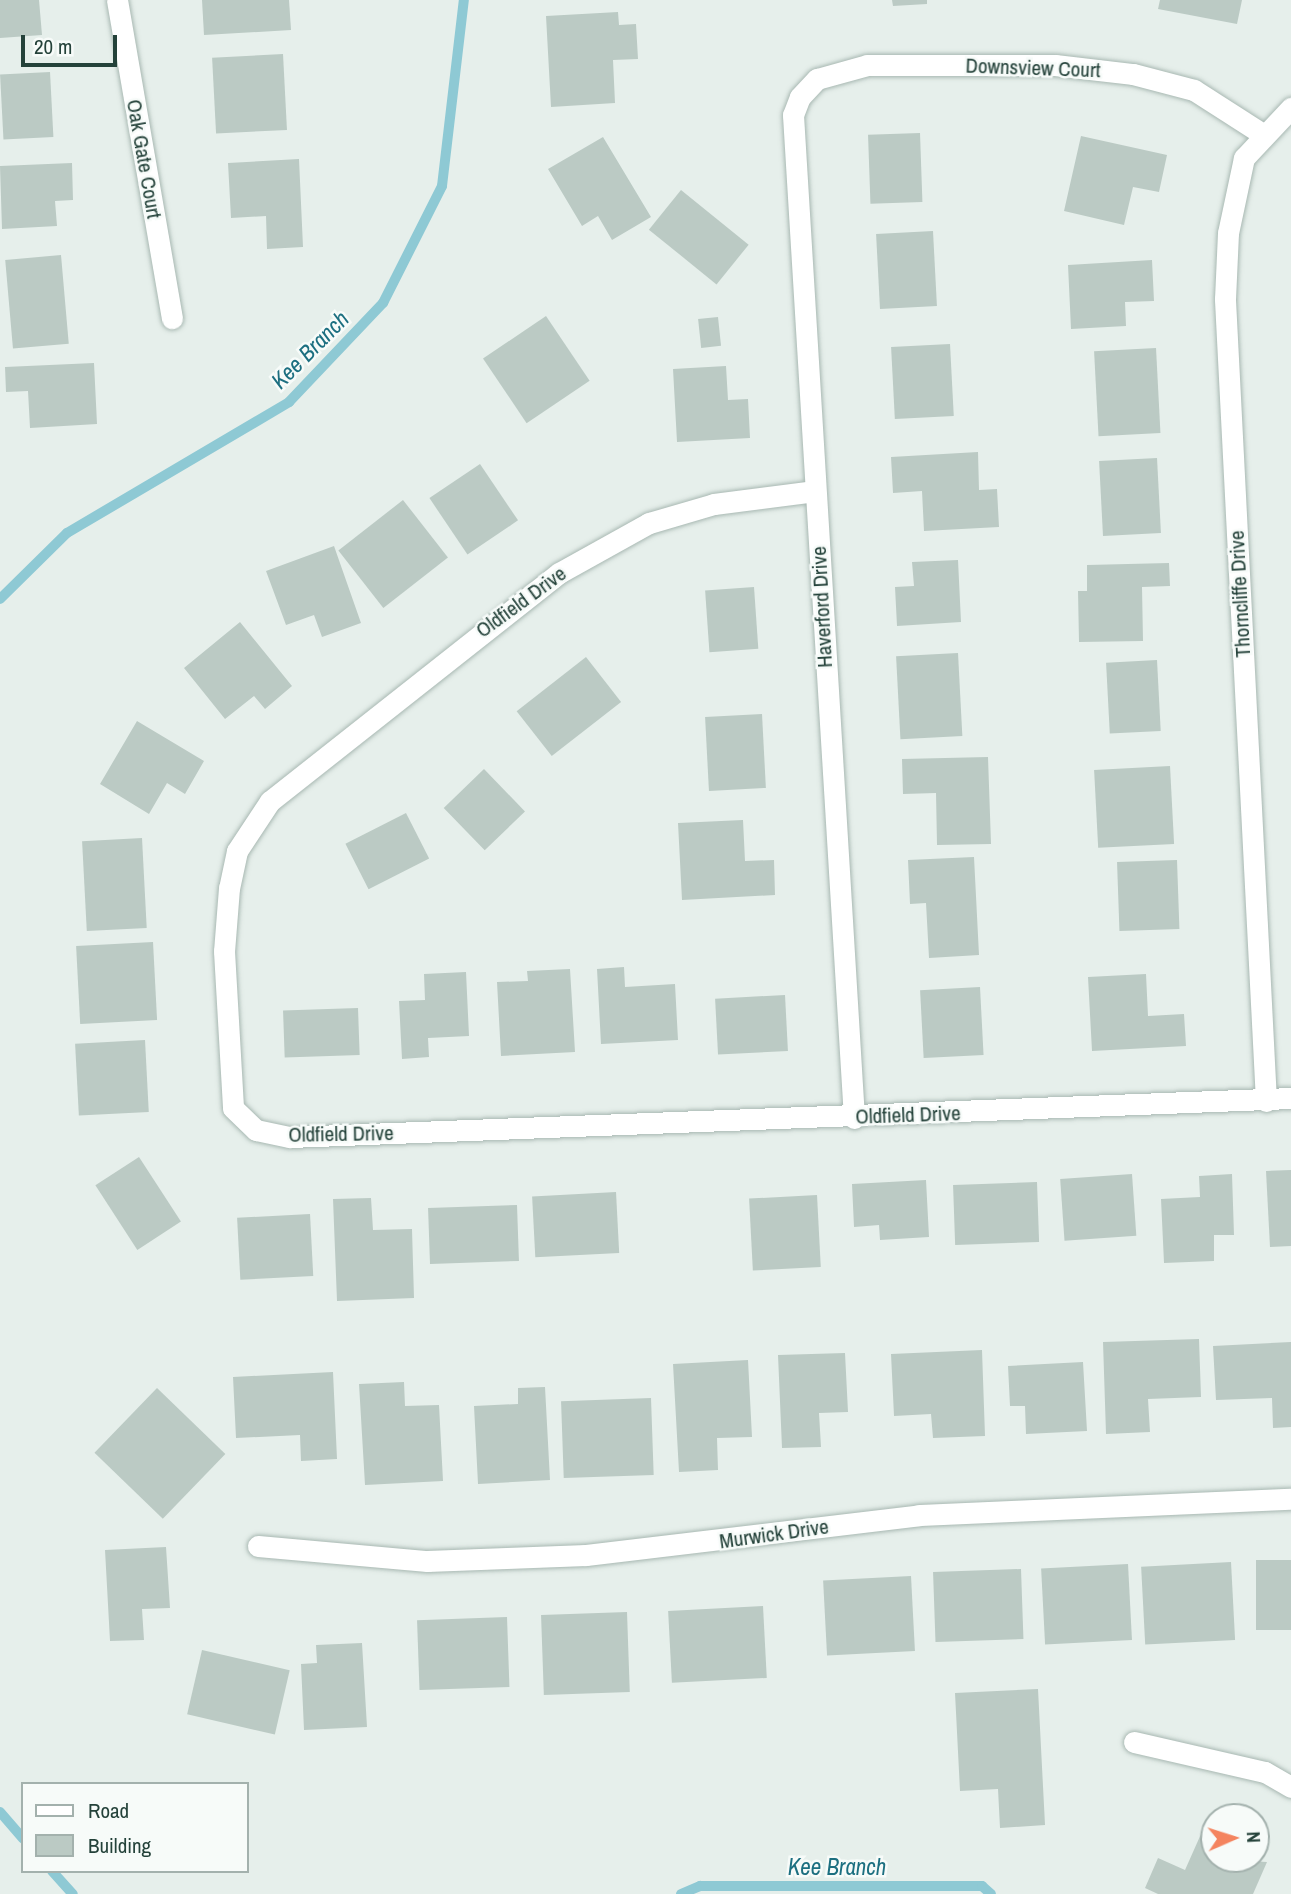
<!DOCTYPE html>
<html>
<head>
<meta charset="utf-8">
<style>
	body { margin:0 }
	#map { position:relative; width:1291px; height:1894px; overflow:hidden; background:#e6efeb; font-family:"Archivo Narrow",sans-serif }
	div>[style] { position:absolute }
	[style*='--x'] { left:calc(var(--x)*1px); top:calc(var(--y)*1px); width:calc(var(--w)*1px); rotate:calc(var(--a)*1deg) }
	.stream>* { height:10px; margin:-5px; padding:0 5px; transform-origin:5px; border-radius:5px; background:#8ec9d4 }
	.building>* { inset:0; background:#bbcac4; transform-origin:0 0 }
	.roads { filter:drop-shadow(0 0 2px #a8b8b2) drop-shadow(0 0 2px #a8b8b2) }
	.minor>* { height:21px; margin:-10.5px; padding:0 10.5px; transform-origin:10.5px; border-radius:10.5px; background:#fff }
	span { translate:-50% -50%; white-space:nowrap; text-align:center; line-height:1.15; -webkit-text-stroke:5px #f7fbf9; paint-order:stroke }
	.street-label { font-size:21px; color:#24423a }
	.water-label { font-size:23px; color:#1c6f80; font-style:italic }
	.legend { position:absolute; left:21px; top:1782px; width:228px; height:91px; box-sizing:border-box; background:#f7fbf9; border:2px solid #a3b1ad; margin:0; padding:9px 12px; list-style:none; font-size:21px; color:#24423a }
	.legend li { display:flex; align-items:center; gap:14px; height:35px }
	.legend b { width:35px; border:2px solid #a3b1ad }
	.north { position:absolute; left:1200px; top:1803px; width:70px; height:70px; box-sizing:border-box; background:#f7fbf9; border:2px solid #a3b1ad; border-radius:50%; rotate:87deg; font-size:19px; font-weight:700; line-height:28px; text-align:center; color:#24423a }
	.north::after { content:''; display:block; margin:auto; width:24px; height:32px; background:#f4845f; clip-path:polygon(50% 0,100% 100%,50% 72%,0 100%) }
	.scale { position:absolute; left:21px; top:35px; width:96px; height:32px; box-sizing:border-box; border:4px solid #24423a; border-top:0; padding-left:9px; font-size:21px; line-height:24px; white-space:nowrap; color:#24423a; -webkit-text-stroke:5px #f7fbf9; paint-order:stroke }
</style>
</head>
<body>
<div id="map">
	<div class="stream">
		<div style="--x:0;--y:599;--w:94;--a:-44.6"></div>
		<div style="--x:67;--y:533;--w:258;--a:-30.5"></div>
		<div style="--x:289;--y:402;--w:137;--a:-46.5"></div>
		<div style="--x:383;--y:303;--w:131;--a:-63.2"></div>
		<div style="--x:442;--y:186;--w:187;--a:-83.3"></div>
		<div style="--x:0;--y:1812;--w:35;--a:49"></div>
		<div style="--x:52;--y:1871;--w:31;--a:48"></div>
		<div style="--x:681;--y:1894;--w:21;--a:-23"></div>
		<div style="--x:700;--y:1886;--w:282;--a:0"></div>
		<div style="--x:982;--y:1886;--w:12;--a:42"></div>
	</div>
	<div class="building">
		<div style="clip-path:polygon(0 0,39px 0,42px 35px,0 38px)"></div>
		<div style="clip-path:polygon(202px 0,289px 0,291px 30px,204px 35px)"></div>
		<div style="clip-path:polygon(892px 0,927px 0,927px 4px,893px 6px)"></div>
		<div style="clip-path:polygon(1160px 0,1242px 0,1237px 24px,1158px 9px)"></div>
		<div style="clip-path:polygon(618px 12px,619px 25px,636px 24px,638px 59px,613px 60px,615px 103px,551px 107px,546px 16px)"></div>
		<div style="left:283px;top:54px;width:76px;height:71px;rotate:87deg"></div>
		<div style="left:50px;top:72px;width:65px;height:50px;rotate:87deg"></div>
		<div style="left:920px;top:133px;width:69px;height:52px;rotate:88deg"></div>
		<div style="clip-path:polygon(1081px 136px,1167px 155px,1159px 192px,1133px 187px,1124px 225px,1064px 211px)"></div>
		<div style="clip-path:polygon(603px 137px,651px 217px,612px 240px,598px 216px,582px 226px,548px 169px)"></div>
		<div style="clip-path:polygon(299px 159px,303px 247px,267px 249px,266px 216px,231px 218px,228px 163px)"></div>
		<div style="clip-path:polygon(72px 163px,73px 200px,55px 201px,57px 226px,2px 229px,0 166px)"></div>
		<div style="left:681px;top:190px;width:87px;height:51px;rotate:39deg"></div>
		<div style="left:933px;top:231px;width:75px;height:57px;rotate:87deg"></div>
		<div style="left:61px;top:255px;width:89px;height:56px;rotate:85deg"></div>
		<div style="clip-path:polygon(1152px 260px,1154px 301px,1125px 302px,1126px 326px,1071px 329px,1068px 265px)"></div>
		<div style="left:546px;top:316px;width:78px;height:76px;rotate:56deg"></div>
		<div style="left:718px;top:317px;width:29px;height:20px;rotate:84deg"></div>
		<div style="left:950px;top:344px;width:72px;height:59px;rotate:87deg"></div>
		<div style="left:1156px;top:348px;width:85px;height:62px;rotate:87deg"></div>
		<div style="clip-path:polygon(94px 363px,97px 424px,30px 428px,28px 391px,6px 392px,5px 367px)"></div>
		<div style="clip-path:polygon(726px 366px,728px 400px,748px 399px,750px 438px,677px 442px,673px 369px)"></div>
		<div style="clip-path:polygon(978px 452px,979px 490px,997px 489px,999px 527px,924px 531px,922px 491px,893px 493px,891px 457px)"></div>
		<div style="left:1157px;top:458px;width:75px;height:58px;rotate:87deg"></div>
		<div style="left:480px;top:464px;width:68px;height:61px;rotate:56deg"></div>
		<div style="left:403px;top:500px;width:73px;height:82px;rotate:52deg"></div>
		<div style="clip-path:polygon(334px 546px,361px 623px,322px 637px,314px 615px,286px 625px,266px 571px)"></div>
		<div style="clip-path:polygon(958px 560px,961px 622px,897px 626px,895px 587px,914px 586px,912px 562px)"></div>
		<div style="clip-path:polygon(1169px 563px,1170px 586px,1142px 587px,1143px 641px,1079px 642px,1078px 591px,1087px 591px,1087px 565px)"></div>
		<div style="left:754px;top:587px;width:62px;height:49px;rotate:86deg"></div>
		<div style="clip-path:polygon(240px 622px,292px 686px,265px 709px,254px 696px,225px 719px,184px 668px)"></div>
		<div style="left:958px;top:653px;width:83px;height:62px;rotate:87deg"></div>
		<div style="left:586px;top:657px;width:57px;height:88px;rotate:52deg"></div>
		<div style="left:1157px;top:660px;width:71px;height:51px;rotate:87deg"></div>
		<div style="left:762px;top:714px;width:74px;height:57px;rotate:87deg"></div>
		<div style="clip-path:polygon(137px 721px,204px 761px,185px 794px,167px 783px,149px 814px,100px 784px)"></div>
		<div style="clip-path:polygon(988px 757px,991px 844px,937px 845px,936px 793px,903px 794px,902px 759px)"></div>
		<div style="left:1170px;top:766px;width:78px;height:76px;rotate:87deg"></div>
		<div style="left:484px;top:769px;width:59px;height:56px;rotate:46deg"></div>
		<div style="left:406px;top:813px;width:51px;height:68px;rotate:63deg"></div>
		<div style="clip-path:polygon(743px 820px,745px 861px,774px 860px,775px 895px,682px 900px,678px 823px)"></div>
		<div style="left:142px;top:838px;width:90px;height:60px;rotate:87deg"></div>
		<div style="clip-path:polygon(974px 857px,979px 955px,929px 958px,926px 903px,910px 904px,908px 860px)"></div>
		<div style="left:1177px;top:860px;width:69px;height:60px;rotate:88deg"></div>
		<div style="left:153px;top:942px;width:78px;height:77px;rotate:87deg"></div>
		<div style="clip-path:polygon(624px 967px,625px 987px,675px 984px,678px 1040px,601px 1044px,597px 969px)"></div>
		<div style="clip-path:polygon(570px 969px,575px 1052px,501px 1056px,497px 982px,528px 981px,527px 971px)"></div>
		<div style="clip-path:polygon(466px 972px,469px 1036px,428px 1038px,429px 1057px,402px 1059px,399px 1001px,425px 1000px,424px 974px)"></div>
		<div style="clip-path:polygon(1146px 974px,1148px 1016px,1184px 1014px,1186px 1046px,1092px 1051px,1088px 977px)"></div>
		<div style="left:980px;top:987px;width:68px;height:60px;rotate:87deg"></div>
		<div style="left:785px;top:995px;width:56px;height:70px;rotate:87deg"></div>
		<div style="left:358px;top:1008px;width:47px;height:75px;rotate:88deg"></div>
		<div style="left:145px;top:1040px;width:72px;height:70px;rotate:87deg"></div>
		<div style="left:139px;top:1157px;width:77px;height:52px;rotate:57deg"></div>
		<div style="clip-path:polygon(1291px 1170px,1291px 1246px,1270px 1247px,1266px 1171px)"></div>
		<div style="left:1132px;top:1174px;width:62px;height:72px;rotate:86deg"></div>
		<div style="clip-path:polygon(1232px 1174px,1234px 1235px,1214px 1235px,1214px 1261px,1164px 1263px,1161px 1199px,1200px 1197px,1199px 1176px)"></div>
		<div style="clip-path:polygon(926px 1180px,929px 1237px,880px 1240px,879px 1225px,854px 1227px,852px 1184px)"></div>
		<div style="left:1037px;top:1182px;width:60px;height:84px;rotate:88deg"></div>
		<div style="left:616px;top:1192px;width:61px;height:84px;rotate:87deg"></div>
		<div style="left:817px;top:1195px;width:72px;height:68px;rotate:87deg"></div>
		<div style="clip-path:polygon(371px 1198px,373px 1230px,412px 1229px,414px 1298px,337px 1301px,333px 1199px)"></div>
		<div style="left:517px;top:1205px;width:56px;height:89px;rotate:88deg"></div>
		<div style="left:310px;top:1214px;width:62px;height:73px;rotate:87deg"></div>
		<div style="clip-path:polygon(1199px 1339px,1201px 1397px,1148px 1399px,1150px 1432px,1106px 1434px,1103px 1342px)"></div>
		<div style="clip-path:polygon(1291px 1342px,1291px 1427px,1273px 1428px,1272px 1398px,1216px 1400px,1213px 1346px)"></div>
		<div style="clip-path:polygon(982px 1350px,985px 1436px,933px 1438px,931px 1414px,894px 1416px,891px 1354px)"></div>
		<div style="clip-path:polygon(845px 1353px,848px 1412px,819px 1413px,821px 1447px,782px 1448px,778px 1355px)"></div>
		<div style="clip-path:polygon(748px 1360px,752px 1437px,717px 1438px,718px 1470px,679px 1472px,673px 1364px)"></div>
		<div style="clip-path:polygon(1083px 1362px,1087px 1431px,1026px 1434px,1025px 1406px,1010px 1406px,1008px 1366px)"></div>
		<div style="clip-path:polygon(333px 1372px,337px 1459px,301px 1461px,300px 1435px,236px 1438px,233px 1377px)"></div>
		<div style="clip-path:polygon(404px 1382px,405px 1406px,439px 1405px,443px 1481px,365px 1485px,359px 1384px)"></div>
		<div style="clip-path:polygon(545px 1387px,550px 1480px,478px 1484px,474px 1406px,518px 1404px,518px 1388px)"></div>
		<div style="left:157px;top:1388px;width:95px;height:90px;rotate:44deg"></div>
		<div style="left:651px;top:1398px;width:77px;height:90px;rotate:88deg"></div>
		<div style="clip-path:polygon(166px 1547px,170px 1608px,142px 1609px,144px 1640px,110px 1641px,105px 1550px)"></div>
		<div style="left:1291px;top:1560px;width:70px;height:35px;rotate:90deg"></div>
		<div style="left:1231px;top:1562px;width:78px;height:90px;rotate:87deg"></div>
		<div style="left:1128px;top:1564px;width:76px;height:87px;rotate:87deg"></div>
		<div style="left:1021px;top:1569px;width:70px;height:88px;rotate:88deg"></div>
		<div style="left:911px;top:1576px;width:75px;height:88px;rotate:87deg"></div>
		<div style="left:763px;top:1606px;width:72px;height:95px;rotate:87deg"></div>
		<div style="left:627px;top:1612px;width:80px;height:86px;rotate:88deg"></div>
		<div style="left:507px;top:1617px;width:70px;height:90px;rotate:88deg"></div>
		<div style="clip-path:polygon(362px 1643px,367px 1727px,304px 1730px,301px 1664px,317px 1663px,316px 1645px)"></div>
		<div style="left:202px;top:1650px;width:90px;height:66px;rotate:13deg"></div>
		<div style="clip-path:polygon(1038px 1689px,1045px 1825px,1000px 1828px,998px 1789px,960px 1791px,955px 1693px)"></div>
		<div style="clip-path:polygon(1201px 1834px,1214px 1840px,1214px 1859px,1267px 1862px,1253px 1894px,1158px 1894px,1145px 1888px,1158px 1858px,1185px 1870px)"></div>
	</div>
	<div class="roads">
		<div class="minor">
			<div style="--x:117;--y:0;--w:323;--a:80.2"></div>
			<div style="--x:815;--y:491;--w:102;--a:172.7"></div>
			<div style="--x:714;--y:504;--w:68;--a:163.7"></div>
			<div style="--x:649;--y:523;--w:103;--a:150.9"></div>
			<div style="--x:559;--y:573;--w:368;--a:141.7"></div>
			<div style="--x:270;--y:801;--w:60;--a:123.4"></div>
			<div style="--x:237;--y:851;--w:38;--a:102"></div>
			<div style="--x:229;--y:888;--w:63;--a:94.5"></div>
			<div style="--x:224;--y:951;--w:157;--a:86.7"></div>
			<div style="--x:233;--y:1108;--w:32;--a:44"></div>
			<div style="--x:256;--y:1130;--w:35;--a:12"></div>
			<div style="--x:290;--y:1137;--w:1002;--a:-2.23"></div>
			<div style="--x:1266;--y:1101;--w:803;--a:-92.93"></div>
			<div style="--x:1225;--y:299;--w:66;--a:-87.4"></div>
			<div style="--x:1228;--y:233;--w:77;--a:-78"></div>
			<div style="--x:1244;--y:158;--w:69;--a:-46.8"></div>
			<div style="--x:854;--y:1118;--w:1005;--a:-93.48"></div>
			<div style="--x:793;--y:115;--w:19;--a:-69"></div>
			<div style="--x:800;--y:97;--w:25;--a:-47"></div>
			<div style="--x:817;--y:79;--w:52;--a:-15.6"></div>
			<div style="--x:867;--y:65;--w:188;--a:0"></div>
			<div style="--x:1055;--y:65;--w:79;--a:6.6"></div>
			<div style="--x:1133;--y:74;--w:63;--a:14.7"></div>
			<div style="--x:1194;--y:90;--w:80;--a:32.7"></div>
			<div style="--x:258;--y:1546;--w:170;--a:5.1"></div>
			<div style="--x:427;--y:1561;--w:159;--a:-2.2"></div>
			<div style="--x:586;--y:1555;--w:335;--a:-6.8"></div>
			<div style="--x:919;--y:1515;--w:372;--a:-2.5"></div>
			<div style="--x:1134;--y:1742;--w:134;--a:12.9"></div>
			<div style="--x:1265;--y:1772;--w:30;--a:30"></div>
		</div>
	</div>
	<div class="street-label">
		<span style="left:1033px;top:68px;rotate:2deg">Downsview Court</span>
		<span style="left:144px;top:159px;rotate:80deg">Oak Gate Court</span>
		<span style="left:1240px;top:594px;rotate:-93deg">Thorncliffe Drive</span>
		<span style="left:521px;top:602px;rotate:-36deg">Oldfield Drive</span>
		<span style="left:822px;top:607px;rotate:-93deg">Haverford Drive</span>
		<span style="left:908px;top:1115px;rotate:-2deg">Oldfield Drive</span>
		<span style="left:341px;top:1134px;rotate:-1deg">Oldfield Drive</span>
		<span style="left:774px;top:1534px;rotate:-8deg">Murwick Drive</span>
	</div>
	<div class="water-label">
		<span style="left:310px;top:350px;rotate:-45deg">Kee Branch</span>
		<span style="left:837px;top:1867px">Kee Branch</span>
	</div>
	<ul class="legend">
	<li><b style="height:9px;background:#fff"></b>Road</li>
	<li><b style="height:19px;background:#bbcac4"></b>Building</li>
	</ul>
	<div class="north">N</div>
	<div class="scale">20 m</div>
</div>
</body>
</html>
